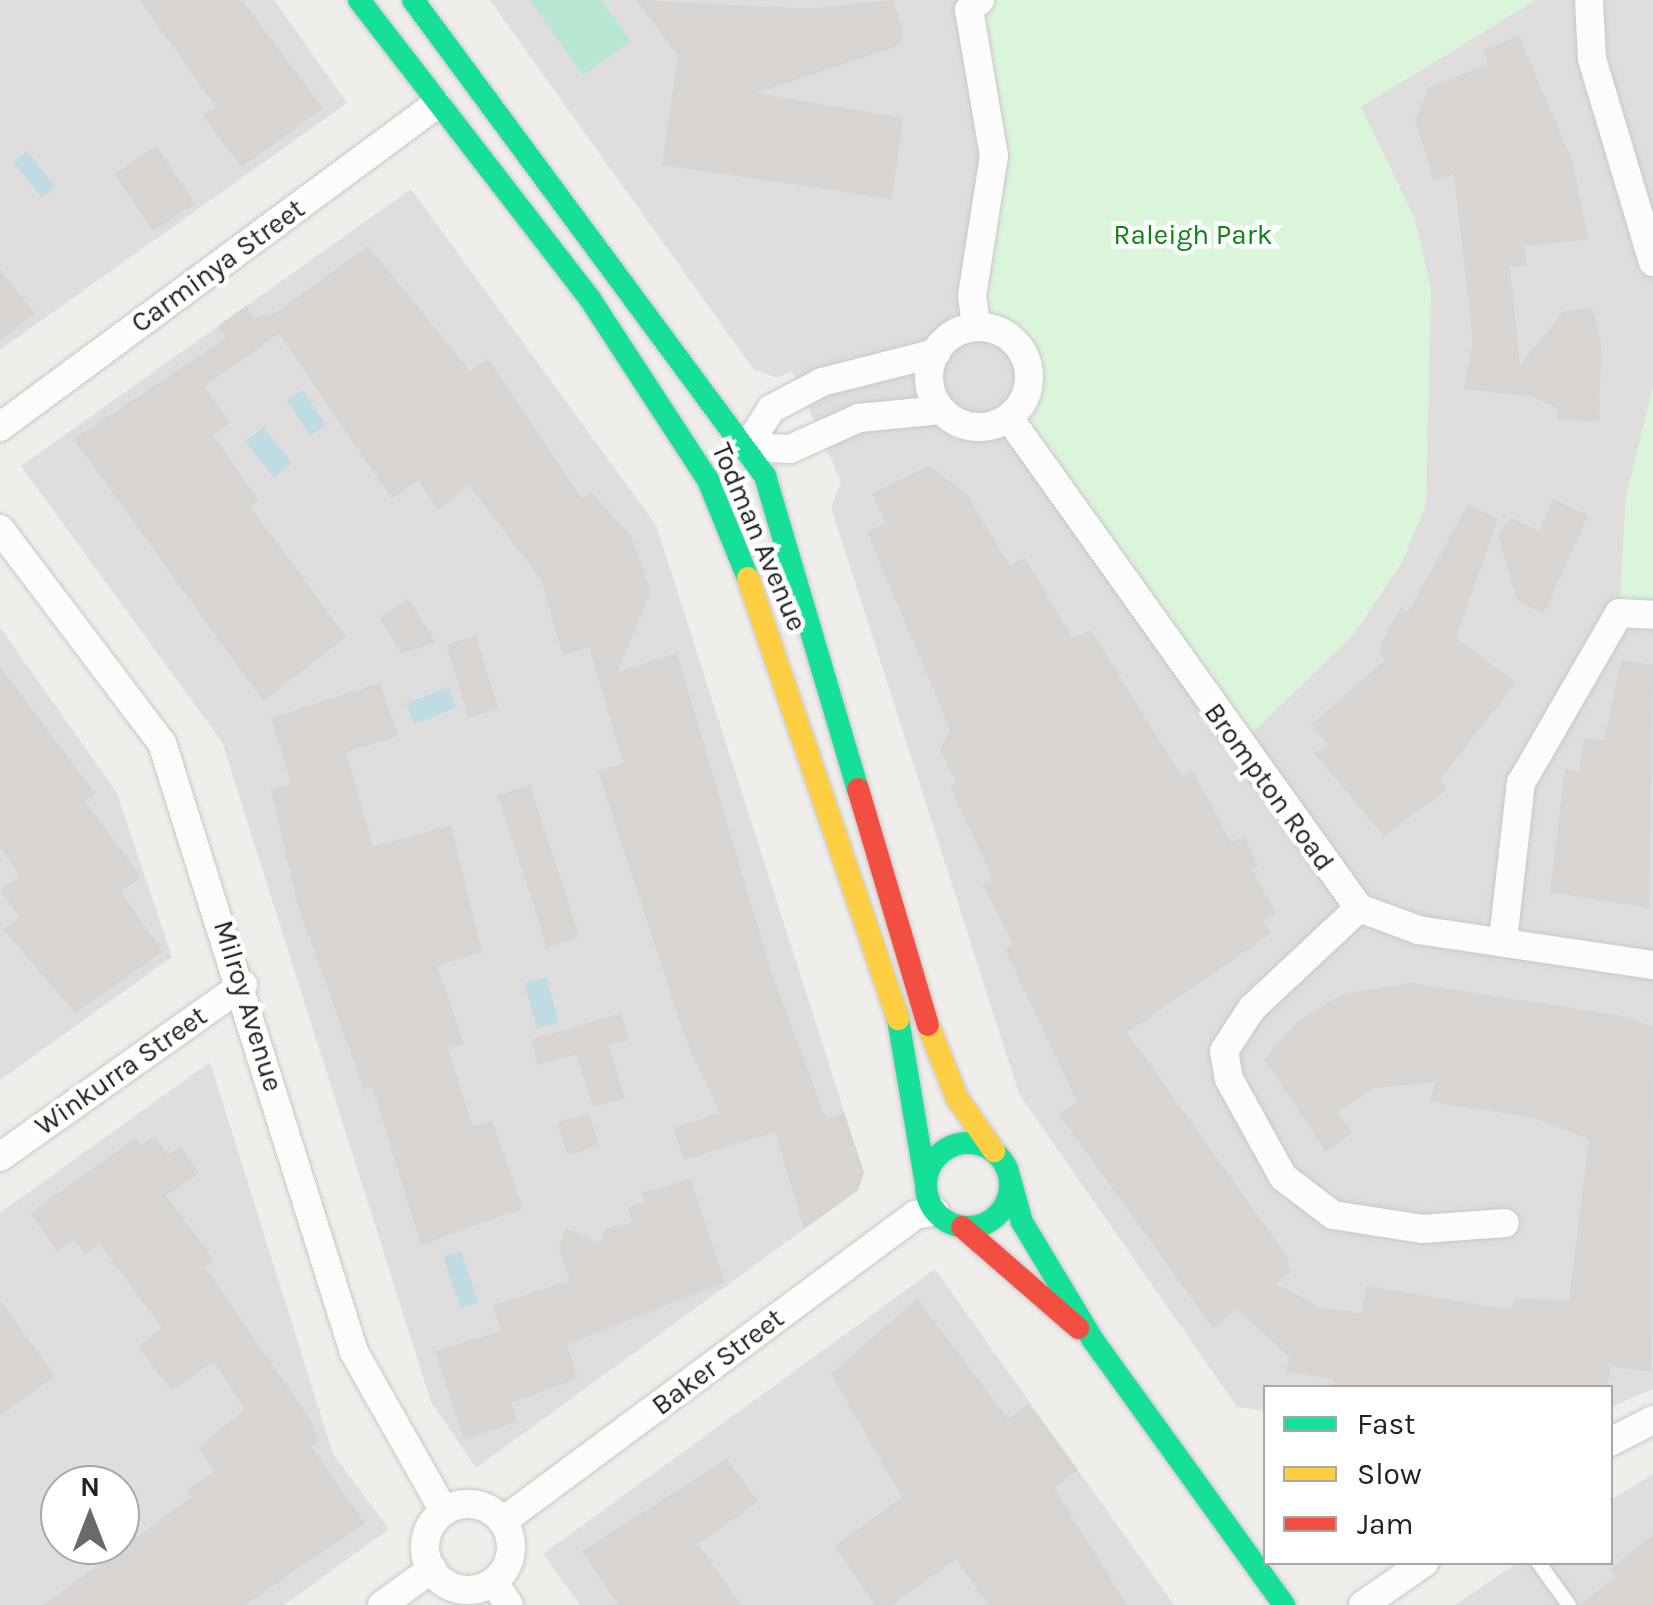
<!DOCTYPE html>
<html>
<head>
<meta charset="utf-8">
<style>
	body { margin:0 }
	#map { position:relative; width:1653px; height:1605px; overflow:hidden; background:#f0eeeb; font-family:Karla,sans-serif }
	div>[style] { position:absolute }
	[style*='--x'] { left:calc(var(--x)*1px); top:calc(var(--y)*1px); width:calc(var(--w)*1px); rotate:calc(var(--a)*1deg) }
	.residential>* { inset:0; background:#dfdedc }
	.park>* { inset:0; background:#daf5da }
	.pitch>* { inset:0; background:#b7e6d2 }
	.water>* { inset:0; background:#bfdbe3; transform-origin:0 0 }
	.building>* { inset:0; background:#d7d4d2; transform-origin:0 0 }
	.roads { filter:drop-shadow(0 0 2px #c9c8c7) drop-shadow(0 0 2px #c9c8c7) }
	.lane>* { height:14px; margin:-7px; padding:0 7px; transform-origin:7px; border-radius:7px; background:#fdfcfc }
	.street>* { height:28px; margin:-14px; padding:0 14px; transform-origin:14px; border-radius:14px; background:#fdfcfc }
	.street>.ring { margin:-14px; padding:0; box-sizing:content-box; background:none; border:28px solid #fdfcfc; border-radius:50% }
	.fast>* { height:22px; margin:-11px; padding:0 11px; transform-origin:11px; border-radius:11px; background:#16e098 }
	.fast>.ring { margin:-11px; padding:0; box-sizing:content-box; background:none; border:22px solid #16e098; border-radius:50% }
	.slow>* { height:22px; margin:-11px; padding:0 11px; transform-origin:11px; border-radius:11px; background:#ffcf43 }
	.jam>* { height:22px; margin:-11px; padding:0 11px; transform-origin:11px; border-radius:11px; background:#f24e42 }
	span { translate:-50% -50%; white-space:nowrap; text-align:center; line-height:1.15; -webkit-text-stroke:9px #fff; paint-order:stroke }
	.park-label { font-size:28px; color:#0c8416 }
	.street-label { font-size:28px; color:#222 }
	.legend { position:absolute; left:1263px; top:1385px; width:350px; height:180px; box-sizing:border-box; background:#fff; border:2px solid #a7a7a7; margin:0; padding:12px 18px; list-style:none; font-size:30px; color:#222 }
	.legend li { display:flex; align-items:center; gap:20px; height:50px }
	.legend b { width:50px; border:2px solid #a7a7a7 }
	.north { position:absolute; left:40px; top:1465px; width:100px; height:100px; box-sizing:border-box; background:#fff; border:2px solid #a7a7a7; border-radius:50%; rotate:0deg; font-size:28px; font-weight:700; line-height:40px; text-align:center; color:#222 }
	.north::after { content:''; display:block; margin:auto; width:35px; height:45px; background:#6a6968; clip-path:polygon(50% 0,100% 100%,50% 72%,0 100%) }
</style>
</head>
<body>
<div id="map">
	<div class="residential">
		<div style="clip-path:polygon(0 0,274px 0,347px 103px,0 350px)"></div>
		<div style="clip-path:polygon(490px 0,1653px 0,1653px 1389px,1611px 1407px,1610px 1388px,1266px 1388px,1265px 1411px,1237px 1407px,1019px 1094px,831px 507px,841px 482px,792px 371px,778px 378px,754px 370px)"></div>
		<div style="clip-path:polygon(411px 189px,656px 525px,864px 1173px,858px 1190px,476px 1468px,431px 1402px,222px 742px,21px 466px)"></div>
		<div style="clip-path:polygon(0 627px,117px 793px,172px 957px,0 1080px)"></div>
		<div style="clip-path:polygon(evenodd,210px 1062px,333px 1454px,389px 1529px,284px 1605px,0 1605px,0 1213px,210px 1062px,60px 1485px,120px 1485px,120px 1545px,60px 1545px,60px 1485px)"></div>
		<div style="clip-path:polygon(935px 1269px,1174px 1605px,580px 1605px,543px 1554px)"></div>
		<div style="clip-path:polygon(1653px 1474px,1653px 1605px,1455px 1605px,1517px 1563px,1610px 1562px,1611px 1500px)"></div>
	</div>
	<div class="park">
		<div style="clip-path:polygon(980px 0,1536px 0,1361px 107px,1415px 219px,1431px 289px,1426px 504px,1402px 562px,1353px 635px,1239px 746px,1009px 418px,1029px 386px,1025px 355px,1006px 334px,976px 327px,994px 156px)"></div>
		<div style="clip-path:polygon(1653px 386px,1653px 615px,1619px 613px,1626px 496px)"></div>
	</div>
	<div class="pitch">
		<div style="clip-path:polygon(530px 0,601px 0,631px 41px,583px 75px)"></div>
	</div>
	<div class="water">
		<div style="left:27px;top:151px;width:46px;height:17px;rotate:52deg"></div>
		<div style="left:303px;top:390px;width:42px;height:19px;rotate:57deg"></div>
		<div style="left:263px;top:427px;width:46px;height:23px;rotate:51deg"></div>
		<div style="left:449px;top:687px;width:22px;height:46px;rotate:69deg"></div>
		<div style="left:546px;top:977px;width:47px;height:23px;rotate:74deg"></div>
		<div style="left:461px;top:1251px;width:54px;height:19px;rotate:71deg"></div>
	</div>
	<div class="building">
		<div style="clip-path:polygon(140px 0,242px 0,323px 108px,242px 167px,203px 116px,216px 107px)"></div>
		<div style="clip-path:polygon(636px 0,809px 9px,893px 0,904px 34px,897px 46px,756px 93px,903px 118px,892px 199px,662px 165px,678px 56px)"></div>
		<div style="clip-path:polygon(1519px 36px,1573px 163px,1588px 239px,1524px 246px,1527px 266px,1510px 267px,1520px 365px,1564px 311px,1592px 308px,1601px 343px,1599px 421px,1557px 419px,1557px 408px,1530px 396px,1464px 389px,1473px 340px,1454px 174px,1434px 181px,1415px 120px,1429px 87px,1488px 65px,1483px 50px)"></div>
		<div style="left:156px;top:146px;width:69px;height:50px;rotate:56deg"></div>
		<div style="clip-path:polygon(368px 246px,470px 371px,488px 359px,582px 499px,591px 492px,631px 536px,651px 591px,617px 673px,677px 653px,770px 968px,826px 1119px,844px 1113px,864px 1173px,858px 1190px,804px 1229px,775px 1132px,684px 1160px,673px 1128px,720px 1113px,685px 1038px,598px 771px,623px 763px,589px 647px,563px 656px,541px 580px,469px 485px,438px 510px,418px 480px,392px 499px,279px 334px,204px 386px,230px 423px,213px 435px,258px 500px,250px 506px,346px 637px,263px 701px,74px 439px,226px 338px,218px 326px,246px 306px,255px 319px,277px 312px)"></div>
		<div style="clip-path:polygon(0 269px,35px 314px,0 340px)"></div>
		<div style="clip-path:polygon(929px 466px,966px 493px,1010px 566px,1025px 558px,1073px 639px,1091px 630px,1182px 777px,1193px 771px,1231px 843px,1244px 836px,1259px 865px,1252px 869px,1276px 914px,1263px 920px,1270px 934px,1127px 1033px,1287px 1256px,1290px 1273px,1276px 1283px,1320px 1308px,1361px 1313px,1366px 1286px,1498px 1308px,1512px 1309px,1514px 1298px,1569px 1301px,1589px 1139px,1530px 1117px,1431px 1102px,1434px 1082px,1374px 1088px,1338px 1112px,1352px 1133px,1326px 1152px,1264px 1059px,1298px 1021px,1343px 994px,1411px 983px,1629px 1017px,1653px 1027px,1651px 1372px,1611px 1366px,1608px 1384px,1593px 1388px,1333px 1388px,1334px 1379px,1286px 1372px,1289px 1357px,1238px 1309px,1213px 1328px,1059px 1114px,1077px 1102px,1005px 949px,1013px 944px,982px 884px,993px 879px,950px 787px,957px 783px,940px 750px,950px 729px,867px 532px,886px 523px,872px 493px)"></div>
		<div style="clip-path:polygon(1553px 499px,1588px 515px,1544px 613px,1517px 601px,1498px 535px,1511px 518px,1539px 531px)"></div>
		<div style="clip-path:polygon(1468px 505px,1498px 519px,1456px 638px,1516px 683px,1440px 779px,1447px 790px,1384px 836px,1315px 754px,1328px 744px,1311px 725px,1387px 658px,1378px 653px,1386px 634px,1401px 607px,1408px 612px)"></div>
		<div style="clip-path:polygon(408px 599px,436px 642px,401px 654px,380px 618px)"></div>
		<div style="left:476px;top:636px;width:76px;height:31px;rotate:73deg"></div>
		<div style="clip-path:polygon(1621px 660px,1653px 665px,1649px 908px,1550px 892px,1565px 769px,1579px 771px,1584px 738px,1604px 740px)"></div>
		<div style="clip-path:polygon(0 667px,95px 794px,85px 801px,141px 877px,121px 892px,163px 952px,75px 1013px,3px 929px,20px 917px,0 890px,20px 876px,0 848px)"></div>
		<div style="clip-path:polygon(380px 683px,398px 736px,346px 752px,373px 847px,451px 825px,482px 952px,437px 966px,464px 1044px,448px 1048px,473px 1127px,492px 1120px,523px 1208px,421px 1245px,372px 1087px,364px 1090px,297px 903px,271px 789px,291px 784px,271px 718px)"></div>
		<div style="left:530px;top:785px;width:160px;height:34px;rotate:72deg"></div>
		<div style="clip-path:polygon(621px 1013px,629px 1040px,608px 1045px,625px 1098px,593px 1107px,576px 1054px,538px 1065px,531px 1040px)"></div>
		<div style="left:589px;top:1113px;width:34px;height:33px;rotate:73deg"></div>
		<div style="clip-path:polygon(154px 1137px,168px 1155px,180px 1146px,199px 1173px,166px 1196px,214px 1260px,205px 1267px,311px 1421px,318px 1441px,311px 1447px,365px 1523px,245px 1605px,43px 1605px,192px 1497px,187px 1490px,215px 1471px,198px 1448px,245px 1409px,214px 1361px,172px 1391px,138px 1346px,162px 1328px,100px 1244px,85px 1254px,74px 1239px,57px 1251px,30px 1213px,136px 1138px,142px 1145px)"></div>
		<div style="clip-path:polygon(691px 1179px,725px 1282px,567px 1345px,578px 1378px,511px 1403px,517px 1421px,464px 1440px,435px 1351px,501px 1331px,493px 1305px,570px 1281px,559px 1247px,566px 1228px,600px 1243px,605px 1229px,632px 1222px,628px 1208px,644px 1202px,641px 1193px)"></div>
		<div style="clip-path:polygon(917px 1299px,1008px 1419px,1029px 1404px,1078px 1470px,1054px 1488px,1127px 1605px,988px 1605px,956px 1559px,892px 1605px,875px 1605px,835px 1546px,902px 1497px,831px 1374px)"></div>
		<div style="clip-path:polygon(0 1300px,55px 1376px,0 1416px)"></div>
		<div style="clip-path:polygon(727px 1459px,758px 1502px,698px 1544px,741px 1605px,618px 1605px,582px 1551px)"></div>
		<div style="clip-path:polygon(1653px 1535px,1653px 1605px,1580px 1605px,1615px 1577px,1610px 1569px)"></div>
	</div>
	<div class="roads">
		<div class="lane">
			<div style="--x:1538;--y:1562;--w:53;--a:54.2"></div>
		</div>
		<div class="street">
			<div style="--x:1589;--y:0;--w:59;--a:87.1"></div>
			<div style="--x:1592;--y:59;--w:212;--a:73.3"></div>
			<div style="--x:976;--y:327;--w:31;--a:-97"></div>
			<div style="--x:972;--y:296;--w:142;--a:-81.1"></div>
			<div style="--x:994;--y:156;--w:148;--a:-99.7"></div>
			<div style="--x:969;--y:10;--w:15;--a:-42"></div>
			<div class="ring" style="left:929px;top:327px;width:72px;height:72px"></div>
			<div style="--x:1009;--y:418;--w:602;--a:54.46"></div>
			<div style="--x:1359;--y:908;--w:63;--a:20.4"></div>
			<div style="--x:1418;--y:930;--w:238;--a:8.5"></div>
			<div style="--x:0;--y:427;--w:543;--a:-36.47"></div>
			<div style="--x:747;--y:447;--w:45;--a:-57.7"></div>
			<div style="--x:771;--y:409;--w:58;--a:-27.9"></div>
			<div style="--x:822;--y:382;--w:118;--a:-14.3"></div>
			<div style="--x:747;--y:447;--w:43;--a:2.7"></div>
			<div style="--x:790;--y:449;--w:76;--a:-24.2"></div>
			<div style="--x:859;--y:418;--w:82;--a:-5.6"></div>
			<div style="--x:0;--y:529;--w:268;--a:52.9"></div>
			<div style="--x:162;--y:743;--w:639;--a:72.5"></div>
			<div style="--x:354;--y:1352;--w:183;--a:60.5"></div>
			<div style="--x:1359;--y:908;--w:146;--a:136.9"></div>
			<div style="--x:1252;--y:1008;--w:51;--a:123.1"></div>
			<div style="--x:1224;--y:1051;--w:28;--a:80"></div>
			<div style="--x:1229;--y:1079;--w:112;--a:61.1"></div>
			<div style="--x:1283;--y:1177;--w:63;--a:37.2"></div>
			<div style="--x:1333;--y:1215;--w:90;--a:8.9"></div>
			<div style="--x:1422;--y:1229;--w:83;--a:-4.1"></div>
			<div style="--x:1503;--y:940;--w:158;--a:-83.5"></div>
			<div style="--x:1521;--y:783;--w:196;--a:-60"></div>
			<div style="--x:1619;--y:613;--w:34;--a:3"></div>
			<div style="--x:0;--y:1157;--w:298;--a:-35.3"></div>
			<div style="--x:1610;--y:1442;--w:48;--a:-27.1"></div>
			<div class="ring" style="left:425px;top:1504px;width:58px;height:58px"></div>
			<div style="--x:503;--y:1521;--w:513;--a:-36.6"></div>
			<div style="--x:915;--y:1215;--w:20;--a:-11"></div>
			<div style="--x:494;--y:1582;--w:27;--a:57"></div>
			<div style="--x:382;--y:1605;--w:62;--a:-35.8"></div>
			<div style="--x:1363;--y:1605;--w:75;--a:-34.7"></div>
		</div>
		<div class="fast">
			<div style="--x:359;--y:0;--w:378;--a:52.3"></div>
			<div style="--x:590;--y:299;--w:216;--a:56.9"></div>
			<div style="--x:708;--y:480;--w:106;--a:67.8"></div>
			<div style="--x:413;--y:0;--w:592;--a:53.52"></div>
			<div style="--x:765;--y:476;--w:327;--a:73.5"></div>
			<div style="--x:898;--y:1019;--w:167;--a:80.4"></div>
			<div class="ring" style="left:926px;top:1143px;width:62px;height:62px"></div>
			<div style="--x:1010;--y:1179;--w:45;--a:74.4"></div>
			<div style="--x:1022;--y:1222;--w:138;--a:59"></div>
			<div style="--x:1093;--y:1340;--w:327;--a:54.2"></div>
		</div>
		<div class="slow">
			<div style="--x:748;--y:578;--w:466;--a:71.2"></div>
			<div style="--x:928;--y:1025;--w:79;--a:68.3"></div>
			<div style="--x:957;--y:1098;--w:65;--a:55.1"></div>
		</div>
		<div class="jam">
			<div style="--x:858;--y:789;--w:246;--a:73.5"></div>
			<div style="--x:962;--y:1227;--w:154;--a:41"></div>
		</div>
	</div>
	<div class="park-label">
		<span style="left:1193px;top:235px">Raleigh Park</span>
	</div>
	<div class="street-label">
		<span style="left:218px;top:266px;rotate:-36deg">Carminya Street</span>
		<span style="left:759px;top:537px;rotate:67deg">Todman Avenue</span>
		<span style="left:1269px;top:787px;rotate:54deg">Brompton Road</span>
		<span style="left:248px;top:1006px;rotate:73deg">Milroy Avenue</span>
		<span style="left:121px;top:1071px;rotate:-35deg">Winkurra Street</span>
		<span style="left:718px;top:1362px;rotate:-37deg">Baker Street</span>
	</div>
	<ul class="legend">
	<li><b style="height:12px;background:#16e098"></b>Fast</li>
	<li><b style="height:12px;background:#ffcf43"></b>Slow</li>
	<li><b style="height:12px;background:#f24e42"></b>Jam</li>
	</ul>
	<div class="north">N</div>
</div>
</body>
</html>
